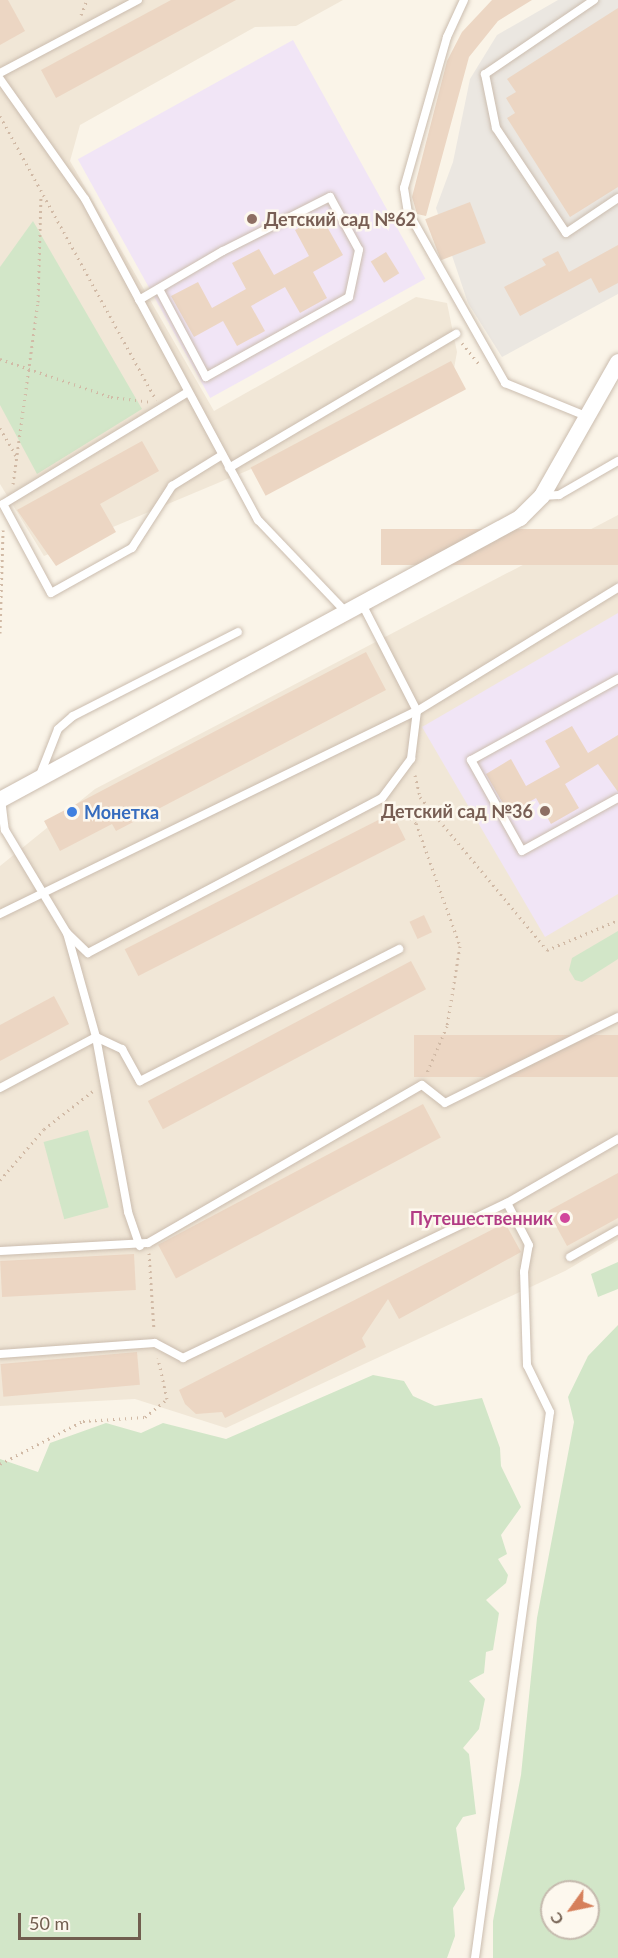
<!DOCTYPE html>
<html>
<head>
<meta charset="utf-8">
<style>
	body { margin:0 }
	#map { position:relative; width:618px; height:1958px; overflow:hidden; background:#faf4e8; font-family:Lato,sans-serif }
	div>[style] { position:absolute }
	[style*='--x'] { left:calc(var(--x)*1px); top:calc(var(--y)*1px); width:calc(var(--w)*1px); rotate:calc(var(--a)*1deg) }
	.residential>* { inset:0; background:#f1e7d7 }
	.industrial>* { inset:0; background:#ebe7e1 }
	.education>* { inset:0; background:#f1e5f6; transform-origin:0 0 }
	.green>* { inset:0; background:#d2e6c8; transform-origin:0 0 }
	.building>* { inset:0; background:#ecd6c3; transform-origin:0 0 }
	.path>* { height:3px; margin-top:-1.5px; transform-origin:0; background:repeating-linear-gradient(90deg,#d1baa6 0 1.5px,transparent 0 6px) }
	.roads { filter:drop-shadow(0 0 2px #cbbdaf) drop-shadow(0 0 2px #cbbdaf) }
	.lane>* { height:8px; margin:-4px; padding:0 4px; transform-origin:4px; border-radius:4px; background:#fff }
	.street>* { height:16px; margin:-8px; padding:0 8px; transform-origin:8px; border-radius:8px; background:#fff }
	.dots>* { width:16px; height:16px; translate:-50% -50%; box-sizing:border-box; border:3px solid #fdf8ee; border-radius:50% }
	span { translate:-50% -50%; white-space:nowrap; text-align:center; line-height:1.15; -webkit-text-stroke:5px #fdf8ee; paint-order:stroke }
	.education-label { font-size:18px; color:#785e54; font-weight:700 }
	.left { translate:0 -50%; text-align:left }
	.right { translate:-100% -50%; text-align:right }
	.shop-label { font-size:18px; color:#366cbe; font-weight:700 }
	.hotel-label { font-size:18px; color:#b23c85; font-weight:700 }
	.north { position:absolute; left:540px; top:1880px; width:60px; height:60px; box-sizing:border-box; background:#fdf8ee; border:2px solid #c5baae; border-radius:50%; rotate:237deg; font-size:16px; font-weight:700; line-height:24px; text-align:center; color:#715e4f }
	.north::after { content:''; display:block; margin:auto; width:21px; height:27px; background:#d6805b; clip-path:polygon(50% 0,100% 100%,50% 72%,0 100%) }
	.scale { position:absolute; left:18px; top:1913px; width:123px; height:27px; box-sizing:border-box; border:3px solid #715e4f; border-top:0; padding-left:8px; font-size:18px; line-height:21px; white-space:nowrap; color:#715e4f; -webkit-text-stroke:4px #fdf8ee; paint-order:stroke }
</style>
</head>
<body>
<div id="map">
	<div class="residential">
		<div style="clip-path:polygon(0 0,343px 0,296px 26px,255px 27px,80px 125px,70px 161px,214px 411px,416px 297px,447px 303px,457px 352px,451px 385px,44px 556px,0 484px)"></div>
		<div style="clip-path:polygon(618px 515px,618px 1240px,565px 1271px,226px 1428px,135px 1399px,0 1406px,0 866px,95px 789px)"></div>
	</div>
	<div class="industrial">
		<div style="clip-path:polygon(558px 0,618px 0,618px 294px,502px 357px,468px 303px,436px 208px,453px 162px,470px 79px,497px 35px)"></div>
	</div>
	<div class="education">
		<div style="left:293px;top:40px;width:273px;height:246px;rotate:61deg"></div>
		<div style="clip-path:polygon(618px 613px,618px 894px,545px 937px,422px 727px)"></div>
	</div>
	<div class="green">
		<div style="clip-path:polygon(33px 221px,142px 409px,37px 474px,0 405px,0 267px)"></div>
		<div style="clip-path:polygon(618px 931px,618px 959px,582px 982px,575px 980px,569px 970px,572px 958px)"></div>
		<div style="left:88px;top:1130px;width:80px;height:46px;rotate:75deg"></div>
		<div style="clip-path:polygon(618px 1262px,618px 1289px,598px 1297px,591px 1274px)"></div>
		<div style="clip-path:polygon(evenodd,618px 1325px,618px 1958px,493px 1958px,493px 1921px,521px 1775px,537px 1618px,574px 1422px,568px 1397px,588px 1356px,618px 1325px,552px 1892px,588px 1892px,588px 1928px,552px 1928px,552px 1892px)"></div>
		<div style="clip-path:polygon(373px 1375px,404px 1381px,413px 1396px,435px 1406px,482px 1398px,500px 1448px,501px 1466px,521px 1507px,501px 1535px,507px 1554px,498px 1559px,508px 1575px,506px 1583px,486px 1600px,499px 1613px,493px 1650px,486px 1652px,484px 1673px,469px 1681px,485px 1699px,479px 1729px,463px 1748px,469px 1754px,476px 1814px,463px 1817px,456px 1828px,465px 1889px,453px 1908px,455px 1936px,447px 1958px,0 1958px,0 1459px,38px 1472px,50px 1443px,106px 1423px,141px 1433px,163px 1423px,226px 1439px)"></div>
	</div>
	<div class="building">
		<div style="clip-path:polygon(0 0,8px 0,25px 31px,0 45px)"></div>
		<div style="clip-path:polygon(171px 0,236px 0,56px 98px,41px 70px)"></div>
		<div style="clip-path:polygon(492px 0,532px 0,498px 21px,469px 57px,426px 216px,417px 214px,412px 197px,447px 61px,462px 32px)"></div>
		<div style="clip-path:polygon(618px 8px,618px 187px,570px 217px,507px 118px,515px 113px,506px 98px,516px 92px,507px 79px)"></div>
		<div style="left:470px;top:202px;width:44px;height:48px;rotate:69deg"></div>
		<div style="clip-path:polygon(321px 216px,343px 255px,313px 272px,327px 298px,300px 313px,285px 287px,251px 306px,265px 331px,237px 346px,223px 321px,194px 337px,171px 296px,198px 282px,212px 308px,246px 289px,232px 263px,259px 249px,274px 275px,309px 256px,295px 230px)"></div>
		<div style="clip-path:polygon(618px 245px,618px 283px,599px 293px,591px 278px,520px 316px,504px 287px,546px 265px,542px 259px,558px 251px,569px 272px)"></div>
		<div style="left:386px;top:252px;width:25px;height:18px;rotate:58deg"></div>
		<div style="left:451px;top:361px;width:32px;height:227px;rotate:62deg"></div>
		<div style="clip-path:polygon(142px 441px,159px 471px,100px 504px,116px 532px,56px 566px,17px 510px)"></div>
		<div style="left:618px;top:529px;width:36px;height:237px;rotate:90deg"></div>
		<div style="clip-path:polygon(366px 652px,386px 690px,116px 831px,112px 824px,60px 851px,44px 821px)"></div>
		<div style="clip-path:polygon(572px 726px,588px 753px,618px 735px,618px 792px,598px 764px,565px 784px,579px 808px,551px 824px,536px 798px,509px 814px,486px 774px,511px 759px,526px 786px,560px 767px,545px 741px)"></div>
		<div style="left:392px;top:813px;width:30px;height:300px;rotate:63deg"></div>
		<div style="left:424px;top:915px;width:19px;height:16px;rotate:65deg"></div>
		<div style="left:411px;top:961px;width:32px;height:298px;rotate:62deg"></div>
		<div style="clip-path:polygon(54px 996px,69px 1024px,0 1061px,0 1025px)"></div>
		<div style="left:618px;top:1035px;width:42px;height:204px;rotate:90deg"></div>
		<div style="left:423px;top:1104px;width:38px;height:300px;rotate:62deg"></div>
		<div style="clip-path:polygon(618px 1173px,618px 1218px,567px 1246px,548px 1211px)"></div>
		<div style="clip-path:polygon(505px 1223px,521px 1252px,399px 1319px,388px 1299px,362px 1338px,366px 1347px,225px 1418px,222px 1412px,196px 1414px,185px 1404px,179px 1390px)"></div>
		<div style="left:134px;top:1254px;width:36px;height:134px;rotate:87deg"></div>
		<div style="left:137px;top:1352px;width:33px;height:137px;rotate:85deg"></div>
	</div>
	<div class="path">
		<div style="--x:81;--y:15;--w:16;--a:-68"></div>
		<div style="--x:0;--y:116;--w:324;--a:61.2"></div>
		<div style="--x:462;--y:343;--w:28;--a:51"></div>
		<div style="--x:0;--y:359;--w:117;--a:18.9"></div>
		<div style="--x:111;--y:397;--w:38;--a:7"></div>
		<div style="--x:0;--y:428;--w:34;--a:60"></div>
		<div style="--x:13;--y:484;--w:184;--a:-82.2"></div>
		<div style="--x:38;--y:302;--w:107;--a:-88.4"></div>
		<div style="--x:0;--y:633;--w:103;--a:-88.3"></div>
		<div style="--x:415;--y:775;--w:23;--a:77"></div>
		<div style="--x:420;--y:797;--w:199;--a:50.3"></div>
		<div style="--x:547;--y:950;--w:77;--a:-22.9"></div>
		<div style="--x:391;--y:804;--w:31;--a:37"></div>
		<div style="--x:416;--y:823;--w:131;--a:70.3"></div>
		<div style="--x:460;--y:946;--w:81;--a:99.2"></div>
		<div style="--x:447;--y:1026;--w:53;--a:113.2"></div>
		<div style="--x:0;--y:1180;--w:67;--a:-49.2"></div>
		<div style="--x:44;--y:1129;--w:62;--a:-37.8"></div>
		<div style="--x:149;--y:1253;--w:77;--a:86.3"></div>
		<div style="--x:0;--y:1464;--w:93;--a:-27.4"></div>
		<div style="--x:83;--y:1421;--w:62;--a:-3.7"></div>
		<div style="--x:145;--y:1417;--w:28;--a:-39"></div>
		<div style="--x:167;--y:1399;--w:42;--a:-102.4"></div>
	</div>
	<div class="roads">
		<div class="lane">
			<div style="--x:464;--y:0;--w:41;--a:114.7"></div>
			<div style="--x:447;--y:37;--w:157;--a:105.9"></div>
			<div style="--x:404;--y:188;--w:24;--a:81"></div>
			<div style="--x:408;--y:212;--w:197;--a:60.4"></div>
			<div style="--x:505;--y:383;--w:87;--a:22.2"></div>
			<div style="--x:594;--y:0;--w:132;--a:145.8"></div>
			<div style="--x:485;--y:74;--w:55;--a:78.5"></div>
			<div style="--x:496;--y:128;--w:126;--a:56.3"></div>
			<div style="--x:566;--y:233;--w:63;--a:-33.9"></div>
			<div style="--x:0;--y:73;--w:156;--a:-27.9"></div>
			<div style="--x:0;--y:79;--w:147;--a:54.7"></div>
			<div style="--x:85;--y:199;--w:365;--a:61.7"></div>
			<div style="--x:258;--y:520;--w:127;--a:46.3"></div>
			<div style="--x:139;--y:300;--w:97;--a:-30.3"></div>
			<div style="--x:223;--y:251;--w:120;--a:-26.8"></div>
			<div style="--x:330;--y:197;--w:60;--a:61.3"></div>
			<div style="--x:359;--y:250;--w:48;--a:102"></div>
			<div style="--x:349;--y:297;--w:164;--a:150.8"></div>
			<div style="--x:206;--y:377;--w:100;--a:-118.1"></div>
			<div style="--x:188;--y:392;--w:216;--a:148.8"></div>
			<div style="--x:3;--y:504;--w:101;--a:61.7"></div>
			<div style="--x:51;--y:593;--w:93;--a:-29.1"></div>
			<div style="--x:132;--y:548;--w:74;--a:-57.2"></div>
			<div style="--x:172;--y:486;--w:59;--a:-31.8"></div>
			<div style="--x:229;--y:468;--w:264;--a:-30.6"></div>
			<div style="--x:542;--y:496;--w:17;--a:-3"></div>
			<div style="--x:559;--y:495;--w:68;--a:-30"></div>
			<div style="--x:618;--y:679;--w:168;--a:151.1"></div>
			<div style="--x:471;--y:760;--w:104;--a:60.7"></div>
			<div style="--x:522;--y:851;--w:110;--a:-28.9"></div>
			<div style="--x:40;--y:775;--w:49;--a:-68.6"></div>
			<div style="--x:58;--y:729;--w:20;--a:-41"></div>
			<div style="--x:73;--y:716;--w:185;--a:-27"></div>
			<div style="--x:1;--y:799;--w:31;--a:83"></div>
			<div style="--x:5;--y:830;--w:120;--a:59"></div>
			<div style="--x:67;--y:933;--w:108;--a:74.4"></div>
			<div style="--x:96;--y:1037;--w:178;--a:79.6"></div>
			<div style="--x:128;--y:1212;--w:36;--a:71"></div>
			<div style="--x:0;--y:914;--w:464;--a:-26"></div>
			<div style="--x:417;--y:711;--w:236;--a:-31.5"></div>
			<div style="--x:67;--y:933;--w:29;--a:44"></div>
			<div style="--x:88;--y:953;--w:332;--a:-27.8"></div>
			<div style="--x:382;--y:798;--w:49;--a:-53.4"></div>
			<div style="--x:411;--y:759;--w:48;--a:-82.9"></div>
			<div style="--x:417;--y:711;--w:120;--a:-117.2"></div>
			<div style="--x:0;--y:1088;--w:109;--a:-28"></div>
			<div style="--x:96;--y:1037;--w:29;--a:25"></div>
			<div style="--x:122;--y:1049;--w:37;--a:61"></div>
			<div style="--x:140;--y:1081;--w:291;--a:-27"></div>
			<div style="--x:0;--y:1251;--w:148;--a:-3.1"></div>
			<div style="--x:148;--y:1243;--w:316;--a:-30"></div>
			<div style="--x:422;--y:1085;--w:29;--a:38"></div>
			<div style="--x:445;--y:1103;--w:193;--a:-26.4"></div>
			<div style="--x:570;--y:1257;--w:55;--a:-29.4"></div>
			<div style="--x:0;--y:1354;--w:155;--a:-4.1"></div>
			<div style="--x:155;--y:1343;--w:32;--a:28"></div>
			<div style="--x:183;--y:1358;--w:359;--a:-25.6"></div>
			<div style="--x:507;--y:1203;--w:128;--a:-30"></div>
			<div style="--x:475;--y:1958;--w:551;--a:-82.18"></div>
			<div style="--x:550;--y:1412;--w:52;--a:-116.1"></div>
			<div style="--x:527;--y:1365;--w:93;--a:-91.8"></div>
			<div style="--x:524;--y:1272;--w:27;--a:-80"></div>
			<div style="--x:529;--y:1245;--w:47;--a:-117.6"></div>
		</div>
		<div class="street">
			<div style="--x:0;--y:800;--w:592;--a:-28.47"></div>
			<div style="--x:520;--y:518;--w:31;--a:-45"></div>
			<div style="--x:542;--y:496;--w:154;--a:-60.4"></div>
		</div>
	</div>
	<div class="dots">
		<div style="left:252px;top:219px;background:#8d6e63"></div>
		<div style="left:545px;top:811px;background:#8d6e63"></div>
		<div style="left:72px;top:812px;background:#3f7fe0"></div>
		<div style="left:565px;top:1218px;background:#d1479c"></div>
	</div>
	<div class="education-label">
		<span class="left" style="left:264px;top:219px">Детский сад №62</span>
		<span class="right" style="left:533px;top:811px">Детский сад №36</span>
	</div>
	<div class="shop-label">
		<span class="left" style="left:84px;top:812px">Монетка</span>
	</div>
	<div class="hotel-label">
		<span class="right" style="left:553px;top:1218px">Путешественник</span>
	</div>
	<div class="north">С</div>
	<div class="scale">50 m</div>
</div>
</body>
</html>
